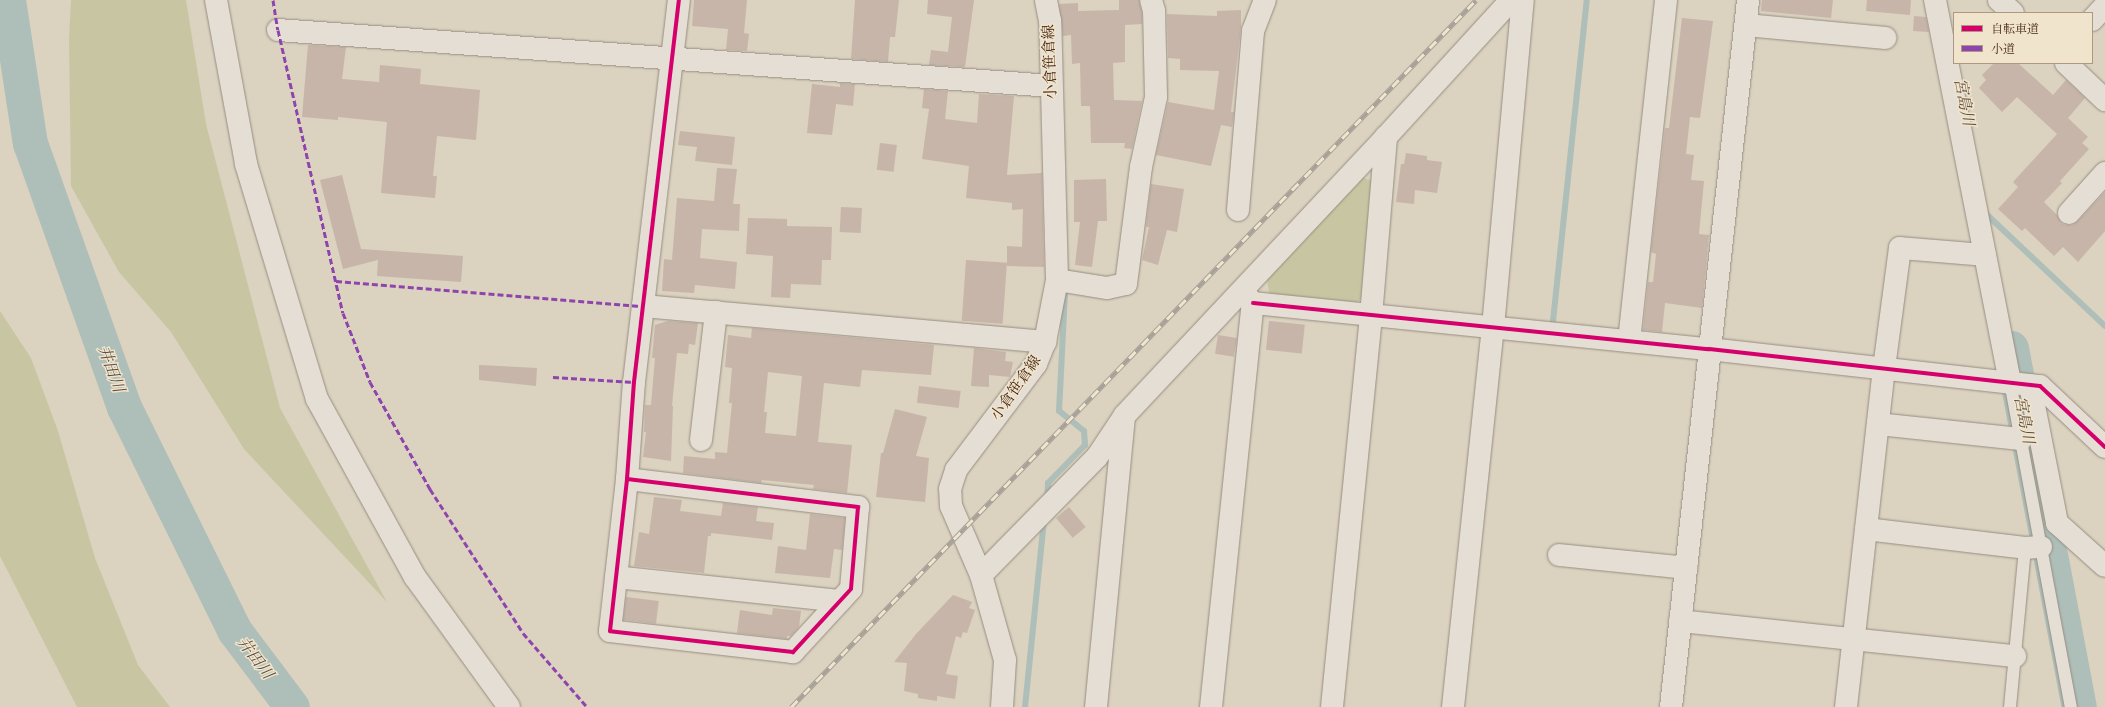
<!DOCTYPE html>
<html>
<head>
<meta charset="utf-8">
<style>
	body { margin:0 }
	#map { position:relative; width:2105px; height:707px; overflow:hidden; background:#dbd2bf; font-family:Alegreya,"Noto Serif JP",serif }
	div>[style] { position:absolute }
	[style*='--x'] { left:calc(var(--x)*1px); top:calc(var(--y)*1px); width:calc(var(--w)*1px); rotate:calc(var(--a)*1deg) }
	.green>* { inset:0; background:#c8c6a2 }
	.stream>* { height:6px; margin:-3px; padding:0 3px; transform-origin:3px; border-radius:3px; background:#aebeb9 }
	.river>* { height:35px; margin:-17.5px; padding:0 17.5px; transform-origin:17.5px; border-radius:17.5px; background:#aebeb9 }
	.building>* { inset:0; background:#c7b5aa; transform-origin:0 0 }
	.roads { filter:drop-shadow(0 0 1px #978d80) drop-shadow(0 0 1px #978d80) }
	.lane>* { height:12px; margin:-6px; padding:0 6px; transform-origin:6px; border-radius:6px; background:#e4ded4 }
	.street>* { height:22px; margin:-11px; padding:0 11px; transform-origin:11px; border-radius:11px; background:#e4ded4 }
	.secondary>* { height:22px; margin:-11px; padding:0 11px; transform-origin:11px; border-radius:11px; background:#e4ded4 }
	.rail>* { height:4.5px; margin-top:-2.25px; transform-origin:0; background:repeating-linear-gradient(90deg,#f0e4cd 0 9px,#a8a198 0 18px); box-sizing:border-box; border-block:1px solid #a8a198 }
	.quiet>* { height:3px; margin-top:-1.5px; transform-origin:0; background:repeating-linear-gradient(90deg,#8e44ad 0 6px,transparent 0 9px) }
	.cycleway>* { height:4px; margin:-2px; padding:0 2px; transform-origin:2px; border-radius:2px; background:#d6006c }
	span { translate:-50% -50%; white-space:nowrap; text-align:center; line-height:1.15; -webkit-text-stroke:3px #f0e4cd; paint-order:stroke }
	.street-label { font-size:15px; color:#482814 }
	.water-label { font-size:16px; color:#5c4c3c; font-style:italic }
	.legend { position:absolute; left:1953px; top:12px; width:140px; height:52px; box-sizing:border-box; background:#f0e4cd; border:1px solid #ad9983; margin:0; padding:5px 7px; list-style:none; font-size:12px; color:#482814 }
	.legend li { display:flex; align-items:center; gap:8px; height:20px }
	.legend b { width:20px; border:1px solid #ad9983 }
</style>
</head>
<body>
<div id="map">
	<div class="green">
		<div style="clip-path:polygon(71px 0,186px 0,206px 124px,280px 408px,387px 602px,244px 449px,171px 332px,119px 272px,71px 186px,69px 39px)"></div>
		<div style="clip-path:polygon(1361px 177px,1378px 183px,1367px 292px,1354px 306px,1270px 298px,1267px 279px)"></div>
		<div style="clip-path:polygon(0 311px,31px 358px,58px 431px,95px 558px,138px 665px,170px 707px,77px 707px,0 556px)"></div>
	</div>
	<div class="stream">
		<div style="--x:1984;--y:212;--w:166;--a:43.3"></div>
		<div style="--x:1553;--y:321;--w:323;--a:-84"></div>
		<div style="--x:1047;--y:499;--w:16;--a:-86"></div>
		<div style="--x:1048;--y:483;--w:53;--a:-45.8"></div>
		<div style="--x:1085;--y:445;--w:14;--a:-94"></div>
		<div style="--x:1084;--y:431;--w:32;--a:-141"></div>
		<div style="--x:1059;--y:411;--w:118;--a:-87.1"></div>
		<div style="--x:1025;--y:707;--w:188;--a:-84.2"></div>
	</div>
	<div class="river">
		<div style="--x:8;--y:0;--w:145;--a:81.3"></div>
		<div style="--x:30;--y:143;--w:280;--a:70.4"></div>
		<div style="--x:124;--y:407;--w:249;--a:63.7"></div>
		<div style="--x:234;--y:630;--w:96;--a:53"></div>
		<div style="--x:2011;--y:348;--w:365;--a:79.3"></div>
	</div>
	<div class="building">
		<div style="clip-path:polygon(694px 0,747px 0,744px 33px,749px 34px,747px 51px,726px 50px,728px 29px,692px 26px)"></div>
		<div style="clip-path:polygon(855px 0,899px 0,895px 37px,890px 37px,888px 62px,851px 59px)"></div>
		<div style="clip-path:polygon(928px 0,974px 0,965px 67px,929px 65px,931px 50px,948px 52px,952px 17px,927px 14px)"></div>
		<div style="clip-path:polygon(1119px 0,1139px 0,1142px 13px,1142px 24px,1125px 25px,1125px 62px,1113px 63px,1114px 100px,1142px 101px,1132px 149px,1124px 148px,1125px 143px,1091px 143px,1090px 106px,1081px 106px,1080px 63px,1072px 64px,1071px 35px,1063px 36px,1059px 4px,1078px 3px,1078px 11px,1119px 10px)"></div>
		<div style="clip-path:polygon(1762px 0,1833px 0,1831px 18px,1761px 11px)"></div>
		<div style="clip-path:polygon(1867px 0,1911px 0,1910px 15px,1866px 11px)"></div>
		<div style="clip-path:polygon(1241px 10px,1241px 27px,1231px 112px,1234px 112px,1232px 127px,1221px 125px,1211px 166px,1156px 155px,1168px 102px,1214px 110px,1219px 71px,1180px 70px,1180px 59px,1168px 58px,1167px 14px,1217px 16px,1217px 11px)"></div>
		<div style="clip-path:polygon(1914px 16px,1926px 17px,1929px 32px,1913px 31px)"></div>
		<div style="clip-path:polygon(1682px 18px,1713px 21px,1700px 118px,1690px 117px,1686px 154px,1694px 155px,1691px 180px,1704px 181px,1699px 234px,1709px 235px,1702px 308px,1665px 303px,1662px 332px,1643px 330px,1648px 282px,1653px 282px,1656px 254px,1651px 252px,1665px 128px,1669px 128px)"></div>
		<div style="clip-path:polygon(308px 45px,346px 47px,342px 79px,379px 82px,380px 65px,421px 69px,420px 84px,480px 90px,476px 140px,437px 136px,433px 176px,437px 176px,435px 198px,381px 193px,387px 122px,338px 117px,338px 120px,302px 117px)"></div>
		<div style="clip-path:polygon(1994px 63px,2018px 63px,2053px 95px,2066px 80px,2085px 98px,2068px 118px,2088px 137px,2082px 143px,2089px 149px,2060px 181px,2062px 183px,2044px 202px,2057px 215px,2061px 223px,2066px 225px,2072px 225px,2078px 221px,2105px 192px,2105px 231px,2078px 262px,2063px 247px,2054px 256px,2025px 228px,2022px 231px,1998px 209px,2018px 187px,2013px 182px,2057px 134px,2017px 97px,2002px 112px,1979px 88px,1986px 80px,1982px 75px)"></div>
		<div style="clip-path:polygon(840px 83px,855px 84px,853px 106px,836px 104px,832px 135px,807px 133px,812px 84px,840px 87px)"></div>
		<div style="clip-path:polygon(924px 89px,948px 91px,945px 119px,977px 123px,979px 94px,1014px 96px,1007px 175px,1042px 173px,1044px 267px,1007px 266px,1007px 246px,1022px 247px,1023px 209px,1012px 210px,1012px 203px,966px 198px,969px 166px,922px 159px,929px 109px,922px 108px)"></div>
		<div style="clip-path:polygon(680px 131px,735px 137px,732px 165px,695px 161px,697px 147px,678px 145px)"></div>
		<div style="left:880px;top:143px;width:17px;height:27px;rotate:7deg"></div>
		<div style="clip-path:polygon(1406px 153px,1427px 156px,1427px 160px,1442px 162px,1437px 193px,1415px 190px,1414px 204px,1396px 202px,1401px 164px,1404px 164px)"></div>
		<div style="clip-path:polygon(717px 168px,737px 169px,733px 204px,740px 204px,739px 231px,702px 229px,700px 258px,737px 262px,735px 289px,695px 285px,694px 293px,662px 291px,664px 259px,672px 260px,677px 198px,714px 201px)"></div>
		<div style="clip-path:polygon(342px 175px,361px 249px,463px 256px,461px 282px,377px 276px,378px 260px,343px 269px,320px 180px)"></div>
		<div style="clip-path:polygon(1106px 179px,1107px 221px,1098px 221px,1092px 267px,1075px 265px,1080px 222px,1074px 222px,1074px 180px)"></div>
		<div style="clip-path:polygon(1151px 184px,1184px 189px,1177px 232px,1167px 230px,1158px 265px,1142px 260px,1149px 227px,1146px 227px)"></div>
		<div style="left:841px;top:207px;width:21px;height:25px;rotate:3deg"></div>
		<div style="clip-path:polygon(748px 218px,787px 219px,787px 226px,832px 227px,831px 260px,822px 260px,821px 285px,791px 284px,790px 298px,771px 297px,773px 256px,746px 254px)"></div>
		<div style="left:966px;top:260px;width:41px;height:61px;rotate:4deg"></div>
		<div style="clip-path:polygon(668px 321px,698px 323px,695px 345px,689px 344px,688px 354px,677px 353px,672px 406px,673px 406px,671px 461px,643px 457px,646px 432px,644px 432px,645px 405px,651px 405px,655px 358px,652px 358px,655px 325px)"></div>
		<div style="left:1269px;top:321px;width:36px;height:29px;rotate:6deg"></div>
		<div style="clip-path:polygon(evenodd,752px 328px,934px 345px,931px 375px,862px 370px,860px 387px,824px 383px,818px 442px,852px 445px,847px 493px,813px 489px,814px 485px,762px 480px,761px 483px,683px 473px,684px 456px,715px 459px,715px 452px,727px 453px,732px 403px,729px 403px,732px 368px,725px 367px,728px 335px,751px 338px,752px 328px,768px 372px,802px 376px,796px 436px,765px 433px,767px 412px,764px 412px,768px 372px)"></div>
		<div style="left:1218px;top:335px;width:19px;height:19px;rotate:9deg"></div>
		<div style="clip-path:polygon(974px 348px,1006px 352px,1005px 361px,1013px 362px,1010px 377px,989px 375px,989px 387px,971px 386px)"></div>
		<div style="clip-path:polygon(479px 365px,537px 368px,536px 386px,479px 380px)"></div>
		<div style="left:919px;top:386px;width:42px;height:17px;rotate:7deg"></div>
		<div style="clip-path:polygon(895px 409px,927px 417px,916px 456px,929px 458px,925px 502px,876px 497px,881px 453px,883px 453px)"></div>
		<div style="clip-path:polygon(654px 497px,682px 500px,680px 511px,721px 516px,723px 503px,758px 507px,756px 521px,774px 523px,772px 540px,711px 533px,711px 536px,708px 536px,704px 573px,634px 566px,639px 532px,649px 534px)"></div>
		<div style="left:1069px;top:507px;width:26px;height:17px;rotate:50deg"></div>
		<div style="clip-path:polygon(810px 514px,845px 518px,842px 550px,834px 549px,830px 578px,775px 573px,778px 546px,806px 550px)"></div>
		<div style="clip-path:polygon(953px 595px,972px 602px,969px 608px,975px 610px,967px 633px,963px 632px,961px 638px,956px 636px,946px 674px,958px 676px,955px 699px,937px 696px,937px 701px,918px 698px,918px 694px,904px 691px,907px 663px,894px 662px,916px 634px)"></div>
		<div style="left:626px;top:597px;width:33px;height:23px;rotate:7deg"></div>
		<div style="clip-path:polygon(773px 608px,801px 611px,799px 627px,791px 636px,787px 636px,787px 639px,737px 633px,740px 610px,772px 615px)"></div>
	</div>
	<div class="roads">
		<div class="lane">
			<div style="--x:2010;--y:382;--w:331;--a:79.4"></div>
			<div style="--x:2010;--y:707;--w:160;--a:-84.6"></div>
		</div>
		<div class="street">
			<div style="--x:216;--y:0;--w:167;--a:79.6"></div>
			<div style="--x:246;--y:164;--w:245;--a:73.2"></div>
			<div style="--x:317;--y:399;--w:203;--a:61.2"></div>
			<div style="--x:415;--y:577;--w:160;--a:54.1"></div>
			<div style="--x:1935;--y:0;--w:389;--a:78.9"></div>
			<div style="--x:1999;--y:0;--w:19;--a:43"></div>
			<div style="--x:2092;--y:20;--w:19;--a:-47"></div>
			<div style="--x:1746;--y:25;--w:140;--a:5.3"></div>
			<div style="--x:278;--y:30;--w:775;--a:4.14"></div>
			<div style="--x:2066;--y:63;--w:54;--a:43.5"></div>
			<div style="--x:1238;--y:210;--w:180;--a:-85.2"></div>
			<div style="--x:1253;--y:31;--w:33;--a:-69"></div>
			<div style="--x:2069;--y:213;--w:54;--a:-48"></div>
			<div style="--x:1057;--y:280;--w:51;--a:9.1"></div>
			<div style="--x:1107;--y:288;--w:19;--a:-12"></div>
			<div style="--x:1126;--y:284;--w:118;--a:-82.7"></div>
			<div style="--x:1141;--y:167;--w:72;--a:-77.9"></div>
			<div style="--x:1156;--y:97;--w:86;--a:-91.3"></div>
			<div style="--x:1154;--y:11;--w:11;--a:-105"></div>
			<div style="--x:1253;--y:303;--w:458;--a:5.8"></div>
			<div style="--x:1709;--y:349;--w:333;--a:6.4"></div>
			<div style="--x:2040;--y:386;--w:89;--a:43.2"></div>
			<div style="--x:643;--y:306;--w:404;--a:5.1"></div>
			<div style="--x:1629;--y:341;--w:343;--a:-83.8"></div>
			<div style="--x:2030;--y:385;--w:141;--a:78.9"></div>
			<div style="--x:2057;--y:523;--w:64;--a:41.9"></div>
			<div style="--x:1878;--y:424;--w:144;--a:6"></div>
			<div style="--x:701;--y:440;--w:129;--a:-83.3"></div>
			<div style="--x:627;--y:479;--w:233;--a:6.9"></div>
			<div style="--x:858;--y:507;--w:82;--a:94.9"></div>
			<div style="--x:851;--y:589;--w:86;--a:132.6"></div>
			<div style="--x:793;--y:652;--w:184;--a:-173.5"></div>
			<div style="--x:610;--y:631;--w:153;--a:-83.6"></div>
			<div style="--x:627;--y:479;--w:97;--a:-85.9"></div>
			<div style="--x:634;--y:382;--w:385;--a:-83.3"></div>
			<div style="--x:1866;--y:529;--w:160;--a:6.8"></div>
			<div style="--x:2025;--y:548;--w:16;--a:-4"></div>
			<div style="--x:1559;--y:555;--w:128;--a:5.8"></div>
			<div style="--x:981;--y:575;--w:165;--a:-45.5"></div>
			<div style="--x:1097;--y:457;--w:50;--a:-56.3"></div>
			<div style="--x:1125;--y:415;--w:381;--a:-46.8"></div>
			<div style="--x:1386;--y:137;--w:185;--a:-47.6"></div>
			<div style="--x:616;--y:577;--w:225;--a:6.1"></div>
			<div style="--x:1680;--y:621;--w:337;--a:6"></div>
			<div style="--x:1096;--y:707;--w:290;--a:-84.5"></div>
			<div style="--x:1211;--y:707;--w:406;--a:-84.1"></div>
			<div style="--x:1253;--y:303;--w:13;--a:-132"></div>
			<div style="--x:1332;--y:707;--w:393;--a:-84.3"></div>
			<div style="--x:1371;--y:316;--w:180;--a:-85.2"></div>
			<div style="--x:1453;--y:707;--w:382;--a:-84"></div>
			<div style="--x:1493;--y:327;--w:328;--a:-84.8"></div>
			<div style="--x:1671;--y:707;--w:711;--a:-83.78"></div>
			<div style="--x:1846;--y:707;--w:341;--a:-83.6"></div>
			<div style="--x:1884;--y:368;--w:121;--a:-82.4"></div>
			<div style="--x:1900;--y:248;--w:85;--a:4.7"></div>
		</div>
		<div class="secondary">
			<div style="--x:1002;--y:707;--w:47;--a:-86.3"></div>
			<div style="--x:1005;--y:660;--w:88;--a:-105.8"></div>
			<div style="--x:981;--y:575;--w:75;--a:-113.5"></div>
			<div style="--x:951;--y:506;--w:17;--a:-93"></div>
			<div style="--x:950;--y:489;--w:20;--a:-72"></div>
			<div style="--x:956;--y:470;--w:133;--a:-53"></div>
			<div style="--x:1036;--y:364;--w:24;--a:-68"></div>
			<div style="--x:1045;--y:342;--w:63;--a:-79"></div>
			<div style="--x:1057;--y:280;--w:259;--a:-91.5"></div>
			<div style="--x:1050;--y:21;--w:21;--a:-101"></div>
		</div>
	</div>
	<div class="rail">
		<div style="--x:791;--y:707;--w:984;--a:-45.91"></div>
	</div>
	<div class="quiet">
		<div style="--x:273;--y:0;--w:30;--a:81"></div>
		<div style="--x:278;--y:30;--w:290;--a:77.1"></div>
		<div style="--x:343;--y:313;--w:74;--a:68.6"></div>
		<div style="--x:370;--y:382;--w:123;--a:60.7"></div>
		<div style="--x:430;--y:489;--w:171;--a:57.1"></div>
		<div style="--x:523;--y:633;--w:98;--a:49.1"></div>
		<div style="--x:336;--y:281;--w:308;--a:4.7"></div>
		<div style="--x:553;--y:377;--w:81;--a:3.5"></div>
	</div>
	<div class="cycleway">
		<div style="--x:1253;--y:303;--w:458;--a:5.8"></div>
		<div style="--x:1709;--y:349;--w:333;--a:6.4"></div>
		<div style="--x:2040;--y:386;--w:89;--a:43.2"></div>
		<div style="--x:627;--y:479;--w:233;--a:6.9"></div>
		<div style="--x:858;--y:507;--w:82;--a:94.9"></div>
		<div style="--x:851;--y:589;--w:86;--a:132.6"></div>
		<div style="--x:793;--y:652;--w:184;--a:-173.5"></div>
		<div style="--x:610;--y:631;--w:153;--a:-83.6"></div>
		<div style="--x:627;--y:479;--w:97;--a:-85.9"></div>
		<div style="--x:634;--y:382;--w:385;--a:-83.3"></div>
	</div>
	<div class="street-label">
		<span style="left:1050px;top:62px;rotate:-92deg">小倉笹倉線</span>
		<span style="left:1016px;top:388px;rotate:-55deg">小倉笹倉線</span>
	</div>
	<div class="water-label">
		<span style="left:1964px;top:102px;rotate:79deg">宮島川</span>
		<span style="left:111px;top:369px;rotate:70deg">井田川</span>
		<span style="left:2024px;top:420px;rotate:79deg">宮島川</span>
		<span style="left:255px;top:658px;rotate:53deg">井田川</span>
	</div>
	<ul class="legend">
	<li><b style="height:5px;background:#d6006c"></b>自転車道</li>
	<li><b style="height:5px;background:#8e44ad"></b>小道</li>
	</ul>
</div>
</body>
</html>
